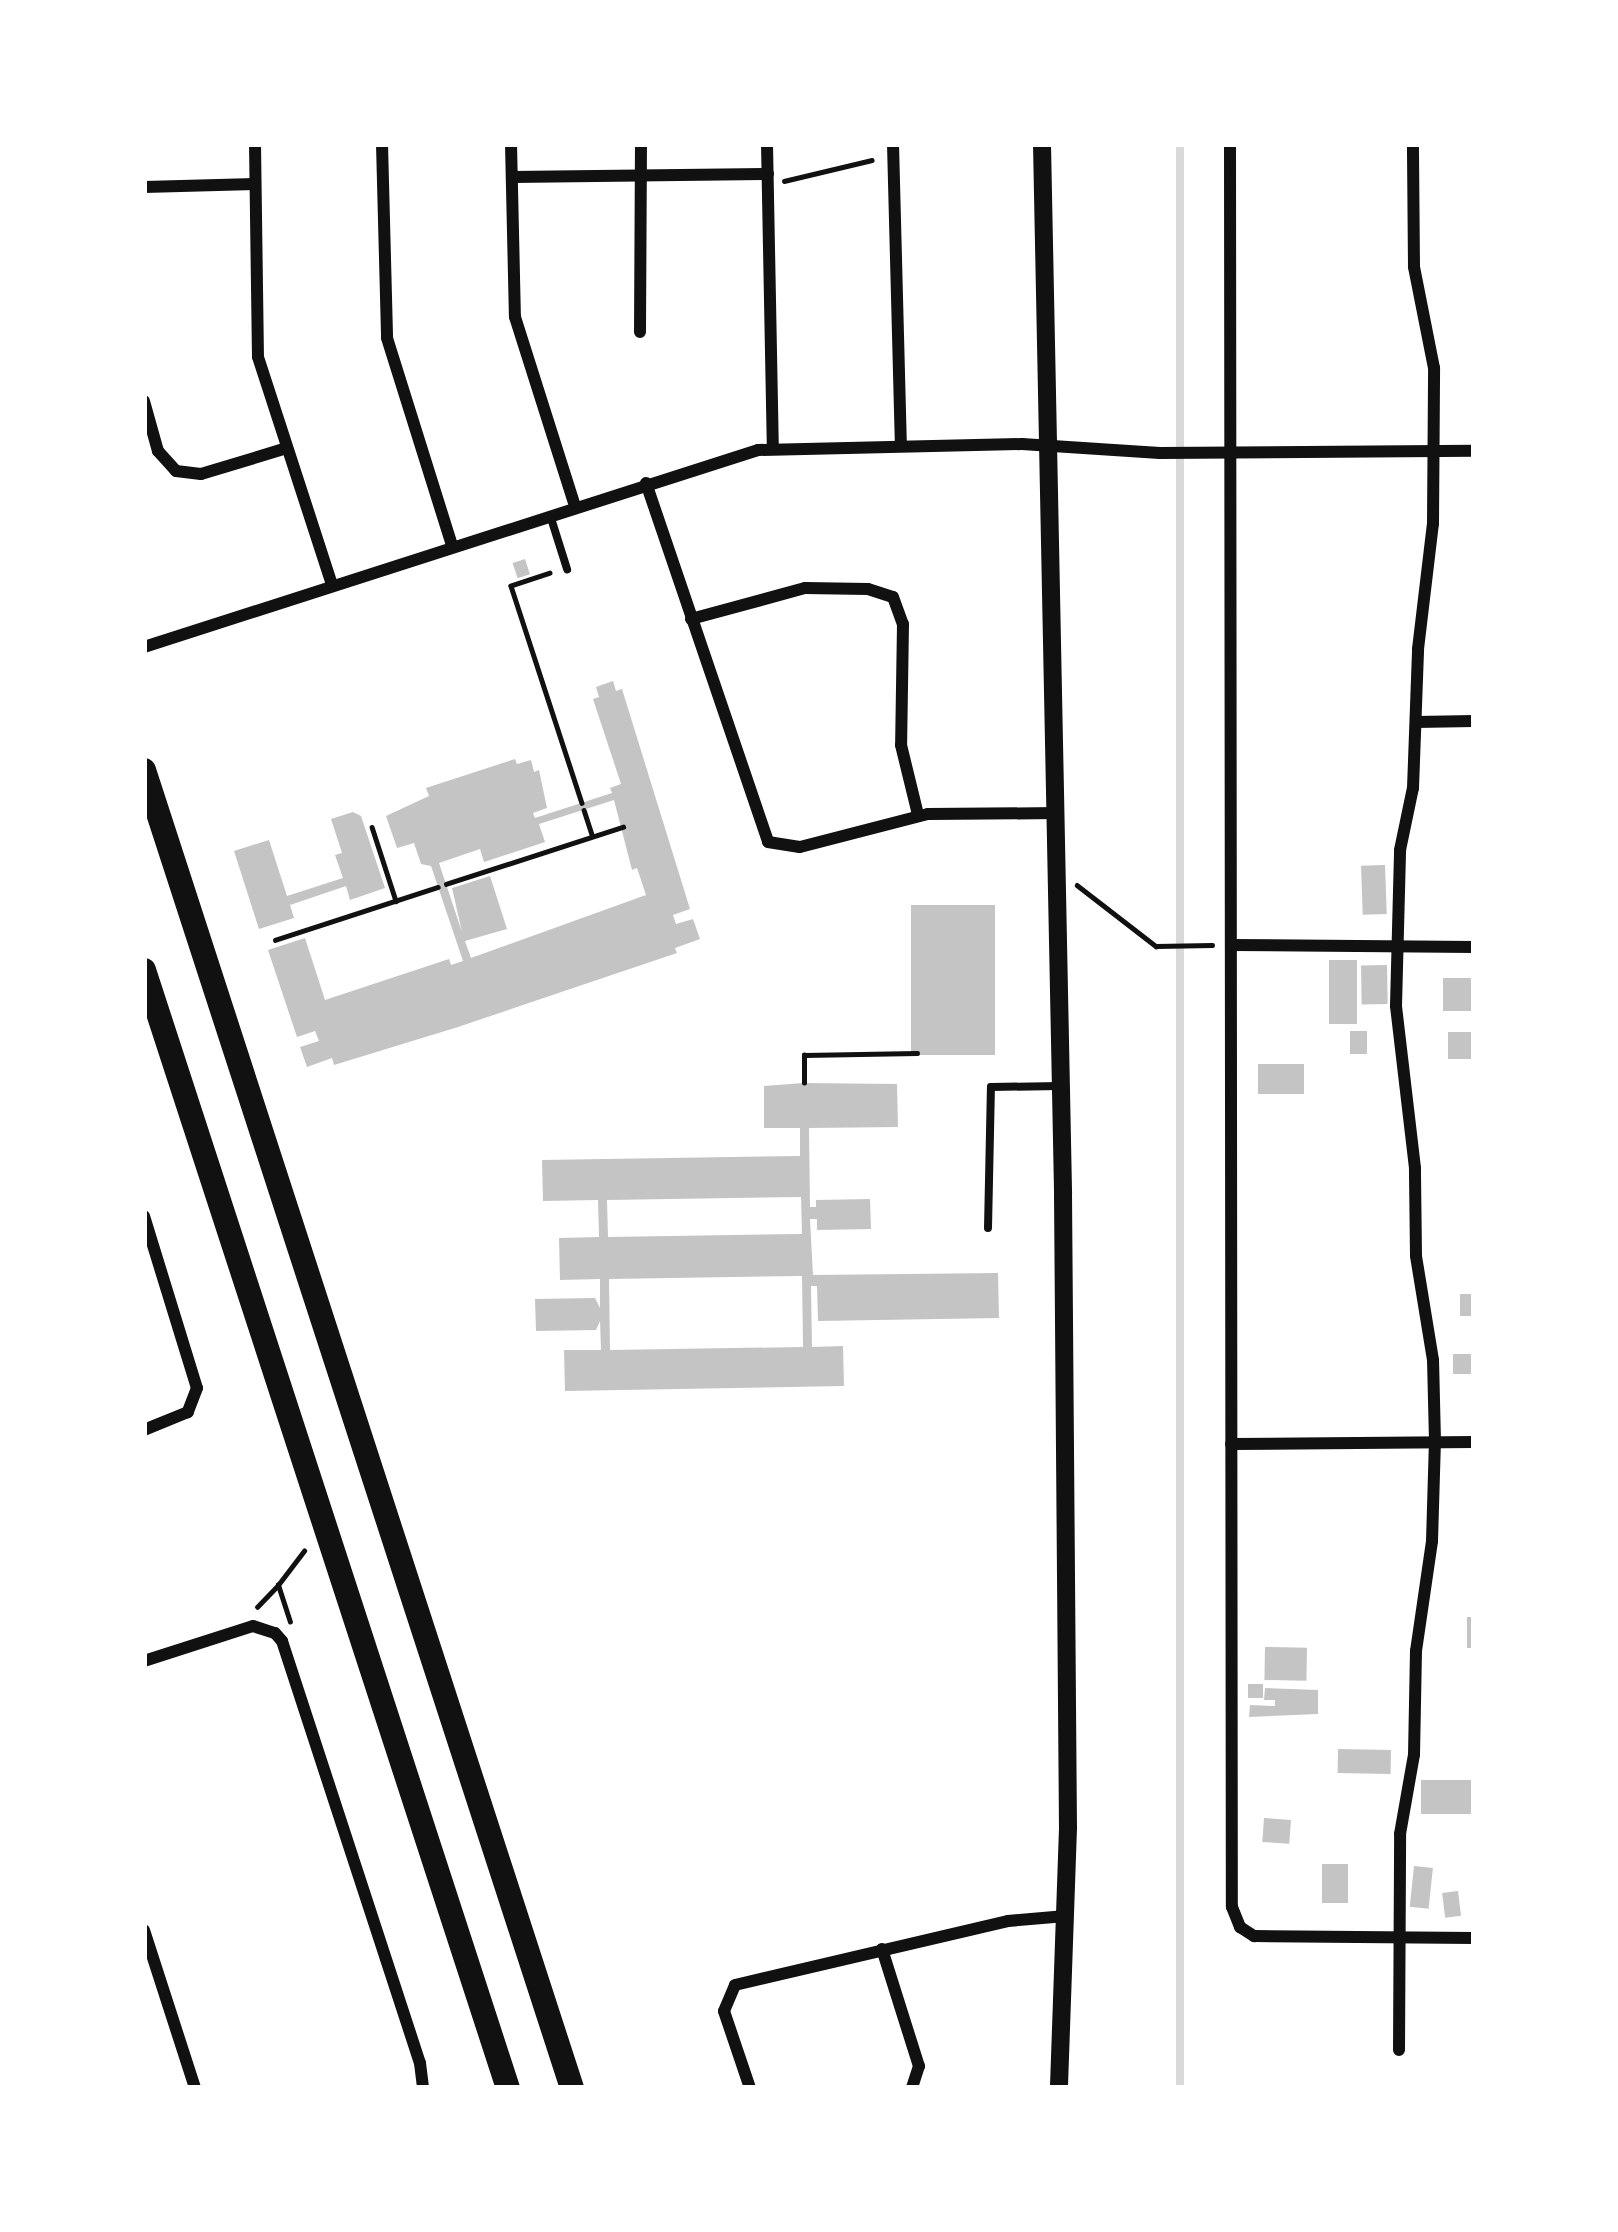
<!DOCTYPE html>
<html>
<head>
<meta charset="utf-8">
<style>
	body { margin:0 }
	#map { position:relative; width:1618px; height:2232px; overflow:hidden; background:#fff; font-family:"Source Sans 3",sans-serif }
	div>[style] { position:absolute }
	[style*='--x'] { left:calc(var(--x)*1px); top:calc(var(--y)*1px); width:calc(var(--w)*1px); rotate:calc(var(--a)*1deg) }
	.stream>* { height:8px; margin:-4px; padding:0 4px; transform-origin:4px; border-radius:4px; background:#d9d9d9 }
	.building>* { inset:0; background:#c4c4c4; transform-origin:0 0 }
	.path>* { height:4.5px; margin:-2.25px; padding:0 2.25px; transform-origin:2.25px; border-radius:2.25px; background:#111 }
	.service>* { height:8px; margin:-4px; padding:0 4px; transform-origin:4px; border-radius:4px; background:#111 }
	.minor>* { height:12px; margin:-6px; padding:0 6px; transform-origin:6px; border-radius:6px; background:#111 }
	.tertiary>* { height:18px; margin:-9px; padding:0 9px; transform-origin:9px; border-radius:9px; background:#111 }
	.primary>* { height:24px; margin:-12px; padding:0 12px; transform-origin:12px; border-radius:12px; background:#111 }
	span { translate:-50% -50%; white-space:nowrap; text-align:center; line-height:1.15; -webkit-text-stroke:10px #fff; paint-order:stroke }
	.frame { position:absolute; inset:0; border:147px solid #fff; pointer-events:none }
</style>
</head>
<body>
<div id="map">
	<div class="stream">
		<div style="--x:1180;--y:2088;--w:1944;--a:-90"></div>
	</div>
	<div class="building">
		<div style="left:525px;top:559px;width:16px;height:13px;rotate:72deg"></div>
		<div style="clip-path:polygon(evenodd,613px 681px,616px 691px,622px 689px,690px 909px,673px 915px,676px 924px,693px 919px,700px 939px,675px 948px,677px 953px,458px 1027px,334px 1065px,332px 1058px,307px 1067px,300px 1047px,319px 1041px,315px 1031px,297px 1037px,268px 950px,305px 938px,325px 1000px,449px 959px,451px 965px,463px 961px,431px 866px,421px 864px,414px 843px,397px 848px,386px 816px,429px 796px,426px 788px,515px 759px,517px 764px,531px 760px,534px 772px,539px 770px,547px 808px,533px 813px,535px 818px,612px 793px,610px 788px,621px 784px,593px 699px,599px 697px,596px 687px,613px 681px,614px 800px,632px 870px,637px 868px,646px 895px,471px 958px,465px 941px,507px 929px,490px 876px,452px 888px,462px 932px,439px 863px,480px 849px,484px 862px,545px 842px,539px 824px,614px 800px)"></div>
		<div style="clip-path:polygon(353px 812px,361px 816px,385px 888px,350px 900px,346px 886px,290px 905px,294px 918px,259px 929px,234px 851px,269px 840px,287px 896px,343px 878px,335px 855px,342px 853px,331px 819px)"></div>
		<div style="left:1385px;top:865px;width:49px;height:24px;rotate:88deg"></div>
		<div style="left:995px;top:905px;width:150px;height:84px;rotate:90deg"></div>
		<div style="left:1329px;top:960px;width:28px;height:64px"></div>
		<div style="left:1387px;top:965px;width:39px;height:26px;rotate:89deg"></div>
		<div style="left:1473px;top:978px;width:33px;height:30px;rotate:90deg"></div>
		<div style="left:1350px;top:1031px;width:17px;height:23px"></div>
		<div style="left:1474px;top:1032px;width:27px;height:26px;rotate:90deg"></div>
		<div style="left:1258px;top:1064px;width:46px;height:30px"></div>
		<div style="clip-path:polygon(evenodd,804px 1083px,897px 1084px,898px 1127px,809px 1128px,810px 1207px,816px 1207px,816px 1200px,870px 1199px,871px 1229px,817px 1230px,817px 1219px,810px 1219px,813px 1275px,998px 1273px,999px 1318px,818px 1321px,817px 1286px,811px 1286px,812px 1347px,843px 1346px,844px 1386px,565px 1391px,564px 1350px,601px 1350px,600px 1321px,596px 1330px,536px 1331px,535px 1299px,595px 1298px,600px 1308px,600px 1279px,560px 1280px,559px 1238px,599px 1237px,598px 1200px,543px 1201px,542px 1160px,800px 1156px,800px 1128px,764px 1128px,764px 1086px,804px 1083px,801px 1197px,802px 1234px,608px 1237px,607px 1200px,801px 1197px,804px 1083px,802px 1276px,803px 1347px,610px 1350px,609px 1279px,802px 1276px)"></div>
		<div style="left:1460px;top:1294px;width:14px;height:22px"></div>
		<div style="left:1453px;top:1354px;width:21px;height:20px"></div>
		<div style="left:1467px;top:1617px;width:7px;height:31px"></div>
		<div style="left:1265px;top:1647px;width:42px;height:33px;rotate:1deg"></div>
		<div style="left:1248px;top:1684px;width:15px;height:14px"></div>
		<div style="clip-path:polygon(1265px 1688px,1318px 1690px,1318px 1714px,1249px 1717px,1250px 1705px,1275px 1706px,1275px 1700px,1264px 1700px)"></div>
		<div style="left:1338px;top:1749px;width:53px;height:24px;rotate:1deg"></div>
		<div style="left:1421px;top:1780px;width:53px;height:34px"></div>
		<div style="left:1264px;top:1818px;width:27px;height:24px;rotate:4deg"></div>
		<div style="left:1322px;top:1864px;width:26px;height:39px"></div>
		<div style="left:1414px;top:1866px;width:19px;height:41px;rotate:6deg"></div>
		<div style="left:1458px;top:1891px;width:25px;height:16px;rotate:83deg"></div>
	</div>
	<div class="path">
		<div style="--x:784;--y:181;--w:90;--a:-13.4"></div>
		<div style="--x:550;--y:573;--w:41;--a:161.6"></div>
		<div style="--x:511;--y:586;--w:228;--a:71.9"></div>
		<div style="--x:584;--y:810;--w:25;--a:72"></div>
		<div style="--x:372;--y:827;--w:78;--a:72"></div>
		<div style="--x:446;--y:884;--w:186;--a:-17.9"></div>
		<div style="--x:1077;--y:885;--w:100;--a:37.7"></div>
		<div style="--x:1156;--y:946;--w:56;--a:-1"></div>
		<div style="--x:275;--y:940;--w:171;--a:-18"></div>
		<div style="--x:804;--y:1083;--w:28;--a:-90"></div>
		<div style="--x:804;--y:1055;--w:113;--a:-1"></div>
		<div style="--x:257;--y:1607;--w:30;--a:-46"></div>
		<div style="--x:290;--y:1622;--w:39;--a:-108"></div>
		<div style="--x:278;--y:1585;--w:43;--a:-52.6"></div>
	</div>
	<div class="service">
		<div style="--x:550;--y:515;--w:57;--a:72.5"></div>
		<div style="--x:988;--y:1228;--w:141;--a:-88.8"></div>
		<div style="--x:991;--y:1087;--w:69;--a:-0.8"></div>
	</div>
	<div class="minor">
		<div style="--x:255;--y:144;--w:213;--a:89.2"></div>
		<div style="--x:258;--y:357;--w:240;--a:72"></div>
		<div style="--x:382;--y:144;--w:194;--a:88.5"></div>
		<div style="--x:387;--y:338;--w:217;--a:72.6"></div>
		<div style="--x:511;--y:144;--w:173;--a:88.7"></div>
		<div style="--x:515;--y:317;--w:198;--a:72.4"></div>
		<div style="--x:767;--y:144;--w:304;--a:88.9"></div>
		<div style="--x:893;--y:144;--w:302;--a:88.5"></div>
		<div style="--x:1230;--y:144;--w:1763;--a:89.94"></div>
		<div style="--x:1232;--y:1907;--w:22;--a:68"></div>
		<div style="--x:1240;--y:1927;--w:17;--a:33"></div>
		<div style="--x:1254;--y:1936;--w:220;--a:0.5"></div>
		<div style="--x:512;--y:177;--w:256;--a:-0.7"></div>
		<div style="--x:144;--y:187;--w:111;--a:-1.5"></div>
		<div style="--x:640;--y:332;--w:188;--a:-89.7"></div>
		<div style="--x:144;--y:401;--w:52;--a:74.4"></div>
		<div style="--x:158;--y:451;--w:27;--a:48"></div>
		<div style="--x:176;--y:471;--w:25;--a:7"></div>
		<div style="--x:201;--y:474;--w:87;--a:-16.8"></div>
		<div style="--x:646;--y:483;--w:379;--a:71.2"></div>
		<div style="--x:768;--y:842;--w:32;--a:9"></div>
		<div style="--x:800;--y:847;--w:132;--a:-14.5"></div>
		<div style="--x:928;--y:814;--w:129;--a:-0.4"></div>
		<div style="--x:691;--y:619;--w:118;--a:-15.2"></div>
		<div style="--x:805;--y:588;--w:63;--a:0.9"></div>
		<div style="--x:868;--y:589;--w:26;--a:18"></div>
		<div style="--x:893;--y:597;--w:29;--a:70"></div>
		<div style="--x:903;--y:624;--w:121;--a:90.9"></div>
		<div style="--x:901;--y:745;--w:72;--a:76.3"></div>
		<div style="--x:144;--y:647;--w:645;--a:-17.79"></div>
		<div style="--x:758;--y:450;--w:264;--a:-1.3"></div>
		<div style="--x:1022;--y:444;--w:138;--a:3.7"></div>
		<div style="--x:1160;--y:453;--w:314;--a:-0.4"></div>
		<div style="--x:1416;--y:722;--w:58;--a:-1"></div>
		<div style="--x:1231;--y:945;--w:243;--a:0.5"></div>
		<div style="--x:144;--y:1216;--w:180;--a:72.9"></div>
		<div style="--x:197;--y:1388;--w:26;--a:111"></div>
		<div style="--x:188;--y:1412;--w:48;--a:157.8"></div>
		<div style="--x:1231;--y:1444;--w:243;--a:-0.5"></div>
		<div style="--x:144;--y:1661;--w:114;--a:-17.8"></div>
		<div style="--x:253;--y:1626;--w:23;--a:18"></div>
		<div style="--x:275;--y:1633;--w:11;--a:49"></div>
		<div style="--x:282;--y:1641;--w:444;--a:71.9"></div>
		<div style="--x:420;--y:2063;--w:25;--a:83"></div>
		<div style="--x:144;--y:1930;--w:166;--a:72.1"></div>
		<div style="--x:882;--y:1949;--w:123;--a:72.5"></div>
		<div style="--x:919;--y:2066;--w:23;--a:108"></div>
		<div style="--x:1399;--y:2050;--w:216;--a:-89.7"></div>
		<div style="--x:1400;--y:1834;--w:80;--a:-80"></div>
		<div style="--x:1414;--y:1755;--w:104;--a:-88.9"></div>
		<div style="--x:1416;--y:1651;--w:111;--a:-81.7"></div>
		<div style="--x:1432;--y:1541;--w:100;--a:-88.3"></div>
		<div style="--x:1435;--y:1441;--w:81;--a:-91.4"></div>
		<div style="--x:1433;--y:1360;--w:105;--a:-99.3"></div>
		<div style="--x:1416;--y:1256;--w:88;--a:-90.7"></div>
		<div style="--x:1415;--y:1168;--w:163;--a:-96.7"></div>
		<div style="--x:1396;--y:1006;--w:156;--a:-88.5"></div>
		<div style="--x:1400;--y:850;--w:63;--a:-78.2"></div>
		<div style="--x:1413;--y:788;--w:139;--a:-87.9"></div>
		<div style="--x:1418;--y:649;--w:126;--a:-83.2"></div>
		<div style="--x:1433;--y:524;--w:156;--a:-89.6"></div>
		<div style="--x:1434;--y:368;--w:103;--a:-101.2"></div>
		<div style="--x:1414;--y:267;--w:123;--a:-90.5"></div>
		<div style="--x:750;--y:2088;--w:81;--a:-108.7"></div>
		<div style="--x:724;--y:2011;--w:28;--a:-67"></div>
		<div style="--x:735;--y:1985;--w:280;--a:-13.2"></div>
		<div style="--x:1008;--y:1921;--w:58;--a:-4.9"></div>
	</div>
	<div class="tertiary">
		<div style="--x:1042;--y:144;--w:1050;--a:88.85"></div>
		<div style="--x:1063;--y:1194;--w:634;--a:89.55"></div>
		<div style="--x:1068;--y:1828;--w:260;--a:92"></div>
	</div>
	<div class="primary">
		<div style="--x:144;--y:770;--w:1386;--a:72.01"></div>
		<div style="--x:144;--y:970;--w:1176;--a:71.97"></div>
	</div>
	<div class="frame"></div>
</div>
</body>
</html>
